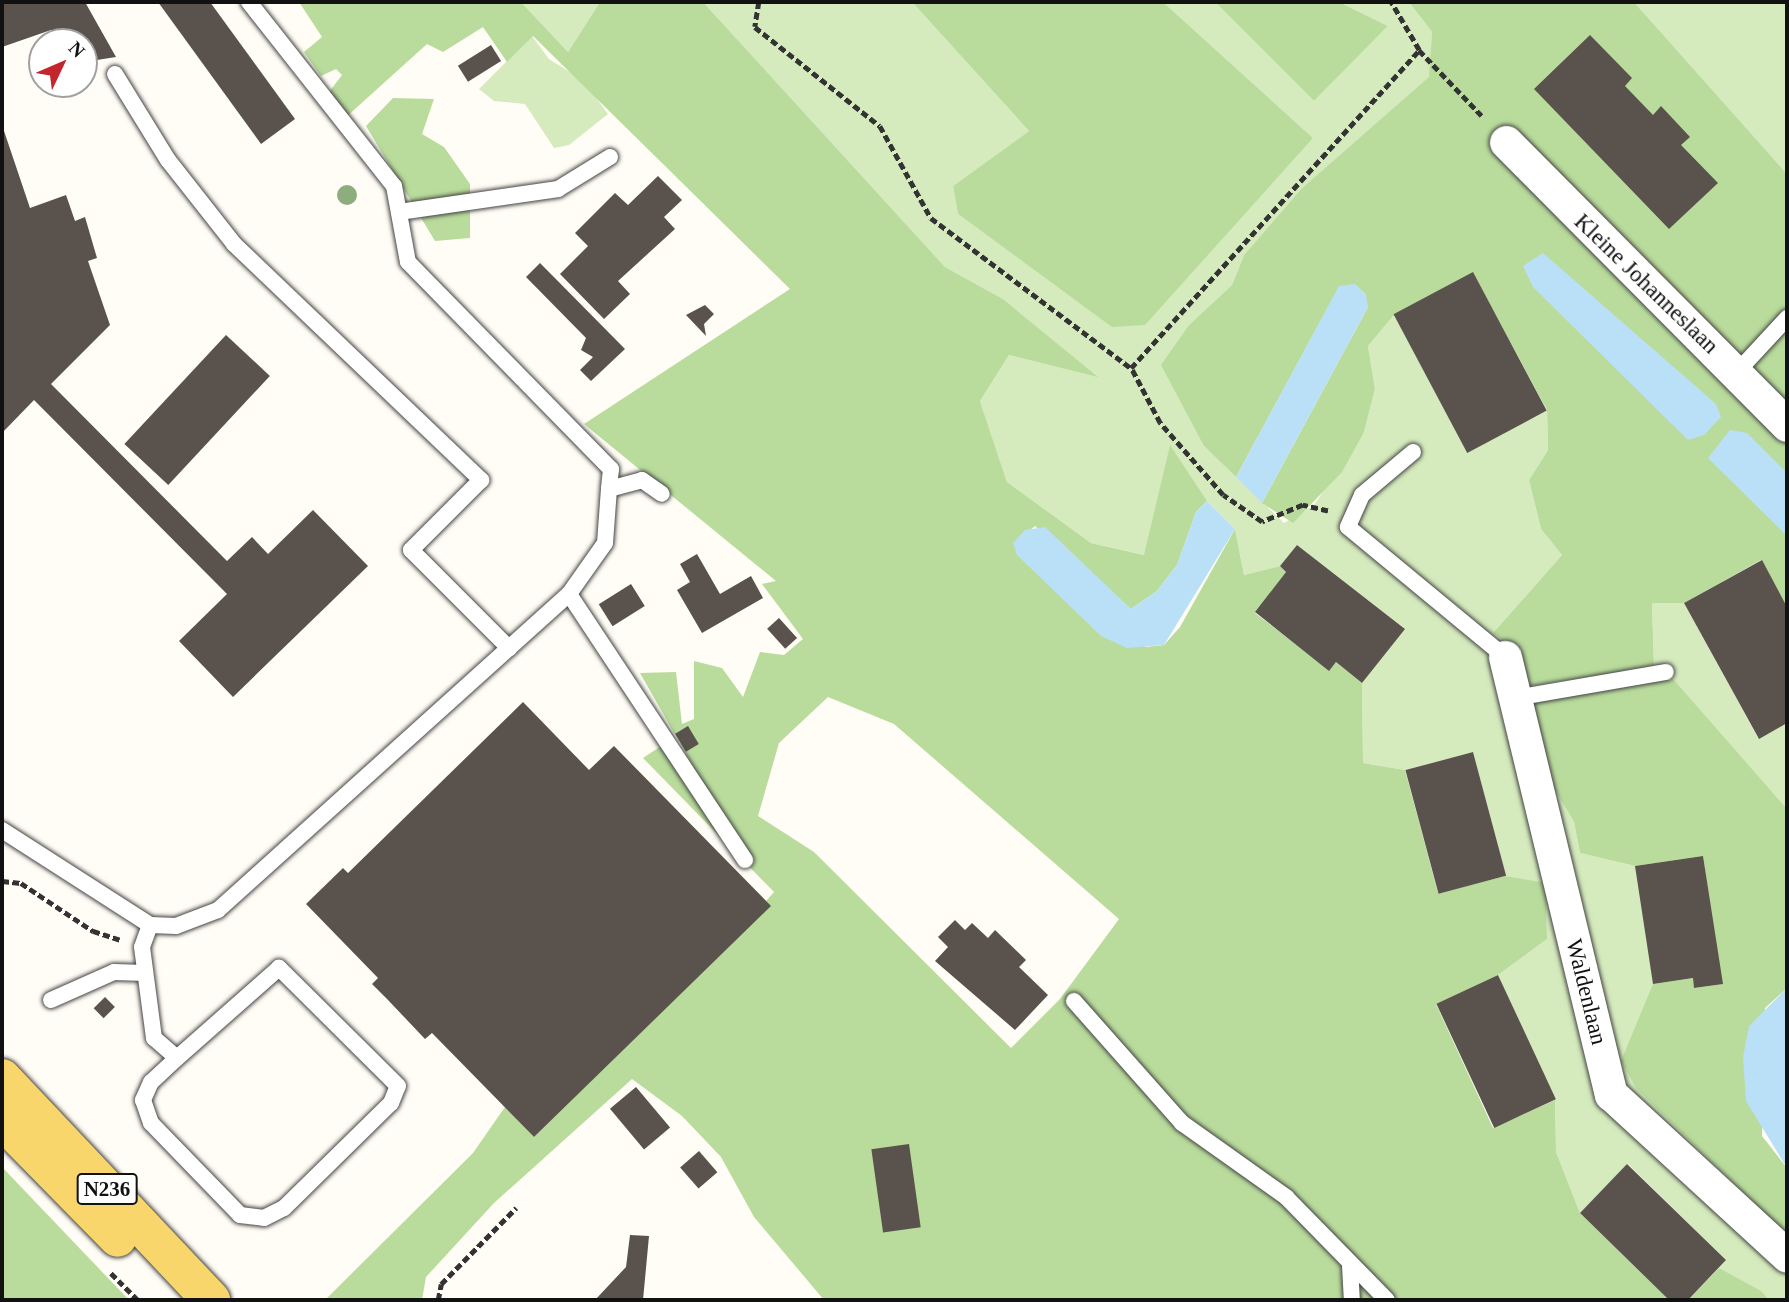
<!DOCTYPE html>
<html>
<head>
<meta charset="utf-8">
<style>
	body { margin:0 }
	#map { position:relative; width:1789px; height:1302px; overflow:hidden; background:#fffdf5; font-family:Georgia,serif }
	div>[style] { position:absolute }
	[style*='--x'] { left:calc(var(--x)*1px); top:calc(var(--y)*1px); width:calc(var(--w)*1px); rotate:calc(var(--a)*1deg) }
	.green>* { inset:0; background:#d5ebbd }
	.forest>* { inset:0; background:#b9dc9c }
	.water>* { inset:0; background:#b9e0f7 }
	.building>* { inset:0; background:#5a524d; transform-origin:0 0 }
	.path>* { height:4.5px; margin-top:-2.25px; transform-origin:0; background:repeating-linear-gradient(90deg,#333 0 7px,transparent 0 10.5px) }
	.roads { filter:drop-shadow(0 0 2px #444) drop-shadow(0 0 2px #444) }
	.service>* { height:16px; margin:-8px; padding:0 8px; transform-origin:8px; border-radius:8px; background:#fff }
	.minor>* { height:33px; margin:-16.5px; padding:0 16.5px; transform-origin:16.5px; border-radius:16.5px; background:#fff }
	.primary>* { height:38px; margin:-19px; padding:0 19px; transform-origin:19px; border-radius:19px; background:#f9d66b }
	.trees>* { width:20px; height:20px; margin:-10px; border-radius:50%; background:#8dad7f }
	span { translate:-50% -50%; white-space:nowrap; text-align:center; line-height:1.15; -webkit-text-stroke:7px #fff; paint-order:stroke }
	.shield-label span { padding:2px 5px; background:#fff; border:2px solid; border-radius:5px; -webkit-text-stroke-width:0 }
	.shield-label { font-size:21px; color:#111; font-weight:700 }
	.street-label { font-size:23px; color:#111 }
	.frame { position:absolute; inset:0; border:4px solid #111; pointer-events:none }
	.north { position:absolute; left:28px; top:28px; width:70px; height:70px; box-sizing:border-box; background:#fff; border:2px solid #a0a0a0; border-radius:50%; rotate:46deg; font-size:19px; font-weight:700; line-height:28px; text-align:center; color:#111 }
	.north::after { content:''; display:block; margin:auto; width:24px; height:32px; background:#c4262e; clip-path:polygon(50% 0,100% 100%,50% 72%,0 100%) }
</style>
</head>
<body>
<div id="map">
	<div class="green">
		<div style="clip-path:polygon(521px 2px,600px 2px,568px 52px)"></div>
		<div style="clip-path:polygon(703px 2px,912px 2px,1029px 131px,953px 186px,958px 214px,1113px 327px,1313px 138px,1163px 2px,1215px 2px,1314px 101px,1388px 26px,1339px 2px,1409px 2px,1432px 32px,1430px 77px,1301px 189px,1244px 255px,1232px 285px,1189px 325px,1204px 446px,1284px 523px,1314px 505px,1364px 432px,1375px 389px,1368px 346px,1394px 315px,1468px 452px,1547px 410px,1548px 450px,1529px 480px,1541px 529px,1562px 555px,1493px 633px,1512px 647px,1522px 687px,1654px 667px,1652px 603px,1684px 603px,1758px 738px,1787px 723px,1787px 809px,1696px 707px,1546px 775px,1574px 822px,1580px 853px,1635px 866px,1703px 856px,1723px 984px,1694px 988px,1692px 978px,1653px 984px,1787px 1235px,1787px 1300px,1769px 1300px,1719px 1268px,1726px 1260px,1628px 1164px,1580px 1213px,1556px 1152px,1555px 1100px,1498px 975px,1547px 939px,1546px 884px,1506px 876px,1473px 752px,1405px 770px,1363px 763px,1362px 683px,1404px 628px,1297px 545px,1280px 566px,1244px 575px,1235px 529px,1205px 499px,1170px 446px,1145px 555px,1091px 543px,1007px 482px,980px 401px,1009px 355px,1096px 376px,1003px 299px,945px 267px)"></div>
		<div style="clip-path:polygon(1634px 2px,1787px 2px,1787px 174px,1775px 161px)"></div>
		<div style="clip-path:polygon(532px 36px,549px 59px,584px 81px,608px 114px,569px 145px,554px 148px,525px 104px,494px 101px,479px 89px)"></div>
	</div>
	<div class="forest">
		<div style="clip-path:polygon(evenodd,299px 2px,521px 2px,568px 52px,600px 2px,703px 2px,945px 267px,1003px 299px,1098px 377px,1009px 355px,980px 401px,1007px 482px,1091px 543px,1144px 555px,1170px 445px,1207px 501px,1196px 512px,1177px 565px,1157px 591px,1131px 609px,1035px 526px,1014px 543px,1146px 647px,1164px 645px,1180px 627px,1235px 529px,1244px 575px,1280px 566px,1286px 572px,1255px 613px,1329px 670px,1336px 662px,1362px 683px,1363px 763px,1405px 770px,1438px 893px,1506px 876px,1546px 883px,1547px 939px,1498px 975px,1436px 1004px,1493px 1128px,1555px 1100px,1556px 1152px,1580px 1213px,1669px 1300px,824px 1300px,754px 1217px,721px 1157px,682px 1116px,632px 1079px,494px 1203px,426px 1277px,422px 1300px,325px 1300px,473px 1153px,505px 1107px,534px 1137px,770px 906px,766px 901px,774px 892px,643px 758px,661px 746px,694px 768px,640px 673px,676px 672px,682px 724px,694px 719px,694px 661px,722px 668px,743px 697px,760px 652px,784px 655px,803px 639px,762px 584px,776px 581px,584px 424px,790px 289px,533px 36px,507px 62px,483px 27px,443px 52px,427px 44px,345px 118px,329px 92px,342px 75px,336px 69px,321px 76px,304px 52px,322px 37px,299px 2px,828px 697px,894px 724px,1119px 919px,1060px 999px,1011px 1048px,814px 852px,758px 816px,779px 743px,828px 697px)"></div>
		<div style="clip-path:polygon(912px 2px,1163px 2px,1313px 138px,1145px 325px,1112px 327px,958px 214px,953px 186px,1029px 131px)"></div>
		<div style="clip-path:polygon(1215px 2px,1339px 2px,1388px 26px,1314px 101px)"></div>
		<div style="clip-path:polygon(1409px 2px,1634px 2px,1787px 174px,1787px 607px,1761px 560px,1684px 603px,1652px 603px,1654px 667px,1522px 687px,1512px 647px,1493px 633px,1562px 555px,1541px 529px,1529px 480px,1548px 450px,1547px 410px,1473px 273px,1394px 315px,1368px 346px,1375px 389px,1364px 432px,1342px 472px,1293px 523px,1262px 503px,1368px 307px,1339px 287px,1236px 477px,1204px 446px,1161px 365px,1189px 325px,1232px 285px,1244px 255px,1301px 189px,1429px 77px,1432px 32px)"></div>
		<div style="clip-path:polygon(393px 98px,434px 99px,422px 134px,444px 147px,470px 184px,470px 238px,435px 241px,366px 126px)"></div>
		<div style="clip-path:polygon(1673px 679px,1787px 809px,1787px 988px,1765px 1008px,1762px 1136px,1787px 1168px,1787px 1235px,1636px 1088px,1621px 1061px,1653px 984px,1693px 978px,1695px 988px,1722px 984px,1703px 856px,1635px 866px,1580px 853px,1574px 822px,1546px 775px,1528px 703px)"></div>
		<div style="clip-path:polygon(2px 1167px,129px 1300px,2px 1300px)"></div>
		<div style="clip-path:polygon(1719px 1268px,1761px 1291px,1769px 1300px,1688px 1300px)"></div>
	</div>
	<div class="water">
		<div style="clip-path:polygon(1543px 253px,1716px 404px,1721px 417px,1704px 435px,1688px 440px,1533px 287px,1523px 266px)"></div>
		<div style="clip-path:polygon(1355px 284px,1366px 294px,1368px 307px,1262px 503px,1236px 477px,1339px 286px)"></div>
		<div style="clip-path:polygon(1730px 430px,1747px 433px,1787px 473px,1787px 536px,1708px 458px)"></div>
		<div style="clip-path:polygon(1207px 501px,1235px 529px,1164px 645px,1127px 648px,1101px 636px,1017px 555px,1013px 543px,1025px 530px,1045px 527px,1131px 609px,1157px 591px,1177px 565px,1196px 512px)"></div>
		<div style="clip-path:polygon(1787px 988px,1787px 1168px,1746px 1101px,1743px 1057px,1749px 1026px)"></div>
	</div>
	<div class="building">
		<div style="clip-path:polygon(2px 2px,85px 2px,116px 57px,84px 62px,84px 42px,55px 42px,51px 30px,2px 47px)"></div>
		<div style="clip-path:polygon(158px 2px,210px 2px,295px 119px,261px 144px)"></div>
		<div style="clip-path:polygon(1590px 35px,1632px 78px,1625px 86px,1653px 115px,1661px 106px,1690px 137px,1681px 145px,1718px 183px,1669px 229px,1534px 89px)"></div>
		<div style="left:491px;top:45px;width:19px;height:39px;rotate:58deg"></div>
		<div style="clip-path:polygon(2px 125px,30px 208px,66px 195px,75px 221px,85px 217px,97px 258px,88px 261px,110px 325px,51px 384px,227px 561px,252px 537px,268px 554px,313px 510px,368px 566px,233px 697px,179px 641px,227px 594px,34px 400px,2px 433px)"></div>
		<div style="clip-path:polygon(658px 176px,682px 200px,664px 217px,675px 229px,618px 281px,630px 294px,604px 319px,560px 274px,588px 246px,575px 233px,615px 193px,628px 205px)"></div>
		<div style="clip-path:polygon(540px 263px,625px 349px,591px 381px,580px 370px,593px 357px,581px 350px,586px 338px,526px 277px)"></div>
		<div style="left:1473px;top:272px;width:157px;height:90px;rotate:62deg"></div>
		<div style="clip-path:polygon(705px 305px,714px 314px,704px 324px,706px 336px,686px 315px)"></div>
		<div style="left:226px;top:335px;width:60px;height:149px;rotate:43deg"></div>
		<div style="clip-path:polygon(1297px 545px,1405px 629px,1362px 683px,1336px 662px,1329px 671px,1255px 612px,1286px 572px,1280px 566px)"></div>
		<div style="clip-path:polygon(697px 554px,720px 594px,751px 576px,763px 598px,702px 633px,677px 590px,690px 582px,680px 564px)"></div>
		<div style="clip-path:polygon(1762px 560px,1787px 607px,1787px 723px,1759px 739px,1684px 603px)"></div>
		<div style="left:631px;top:584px;width:26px;height:38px;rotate:58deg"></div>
		<div style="left:779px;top:618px;width:27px;height:16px;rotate:48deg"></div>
		<div style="clip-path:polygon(523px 702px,589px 770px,614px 746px,771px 906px,534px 1137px,432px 1033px,425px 1039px,388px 1000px,372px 984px,378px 978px,306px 904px,343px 868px,348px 873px)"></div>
		<div style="left:688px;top:726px;width:21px;height:15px;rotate:59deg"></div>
		<div style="left:1473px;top:752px;width:128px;height:70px;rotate:75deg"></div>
		<div style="clip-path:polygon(1703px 856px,1723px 984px,1694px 988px,1693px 978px,1653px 984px,1635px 866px)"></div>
		<div style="clip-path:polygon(955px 920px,965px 930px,972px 923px,988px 938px,995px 930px,1026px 960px,1019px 967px,1048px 995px,1015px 1030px,935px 961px,948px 947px,938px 937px)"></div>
		<div style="left:1498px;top:975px;width:137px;height:68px;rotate:65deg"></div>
		<div style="left:105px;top:997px;width:14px;height:16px;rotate:45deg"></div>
		<div style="left:636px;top:1087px;width:53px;height:34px;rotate:50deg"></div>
		<div style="left:909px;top:1144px;width:84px;height:38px;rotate:82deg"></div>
		<div style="left:699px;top:1151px;width:28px;height:25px;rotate:49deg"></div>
		<div style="clip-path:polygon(1627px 1164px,1726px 1260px,1688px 1300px,1669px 1300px,1580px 1213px)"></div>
		<div style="clip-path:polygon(630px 1235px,649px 1236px,643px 1300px,595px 1300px,626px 1267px)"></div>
	</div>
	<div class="path">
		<div style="--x:759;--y:2;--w:25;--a:99"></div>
		<div style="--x:755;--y:27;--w:159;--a:38.4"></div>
		<div style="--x:880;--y:126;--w:105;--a:61"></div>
		<div style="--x:931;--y:218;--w:250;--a:36.9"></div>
		<div style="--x:1419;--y:50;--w:94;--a:46.3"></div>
		<div style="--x:1328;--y:511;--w:26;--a:-167"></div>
		<div style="--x:1303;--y:505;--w:44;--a:157.5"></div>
		<div style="--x:1262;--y:522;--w:47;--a:-145.3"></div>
		<div style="--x:1223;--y:495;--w:96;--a:-131.2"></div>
		<div style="--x:1160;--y:423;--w:62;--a:-117.8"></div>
		<div style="--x:1131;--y:368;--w:429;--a:-47.8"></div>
		<div style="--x:1419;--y:50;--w:56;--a:-120.3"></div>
		<div style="--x:2;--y:881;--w:19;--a:6"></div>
		<div style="--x:21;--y:883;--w:87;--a:33.7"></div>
		<div style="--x:93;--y:931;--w:28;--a:18"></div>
		<div style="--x:111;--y:1273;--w:38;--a:45"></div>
		<div style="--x:438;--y:1300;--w:16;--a:-79"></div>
		<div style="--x:441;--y:1284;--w:107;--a:-45.4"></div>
	</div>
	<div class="roads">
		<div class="service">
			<div style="--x:249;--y:2;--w:234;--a:51.8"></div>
			<div style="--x:394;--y:186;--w:77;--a:79.6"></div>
			<div style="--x:408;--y:262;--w:290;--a:45.6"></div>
			<div style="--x:611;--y:469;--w:20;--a:96"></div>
			<div style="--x:115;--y:74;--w:101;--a:58.4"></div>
			<div style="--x:168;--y:160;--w:107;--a:51.8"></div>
			<div style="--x:234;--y:244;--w:342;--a:43.7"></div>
			<div style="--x:481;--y:480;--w:99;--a:135"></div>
			<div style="--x:411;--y:550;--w:139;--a:45"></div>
			<div style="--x:399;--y:212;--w:161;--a:-8.2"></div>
			<div style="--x:558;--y:189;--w:61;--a:-31.6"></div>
			<div style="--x:1737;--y:372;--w:74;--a:-47.2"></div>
			<div style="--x:1413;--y:452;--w:67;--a:139.9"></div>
			<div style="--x:1362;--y:495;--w:35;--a:114"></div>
			<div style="--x:1348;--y:527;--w:204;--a:39.6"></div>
			<div style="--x:569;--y:594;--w:319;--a:56.5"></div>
			<div style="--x:1515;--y:698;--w:153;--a:-9.8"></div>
			<div style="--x:2;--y:830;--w:176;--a:32.7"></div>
			<div style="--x:150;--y:925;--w:26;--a:2"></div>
			<div style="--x:176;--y:926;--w:45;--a:-20.9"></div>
			<div style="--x:218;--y:910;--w:472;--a:-42"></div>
			<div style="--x:569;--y:594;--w:62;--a:-54.8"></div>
			<div style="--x:605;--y:543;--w:54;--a:-85.8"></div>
			<div style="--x:609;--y:489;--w:34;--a:-15"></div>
			<div style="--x:642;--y:480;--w:24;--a:35"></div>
			<div style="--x:150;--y:925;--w:23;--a:110"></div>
			<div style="--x:142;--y:947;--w:92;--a:82.5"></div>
			<div style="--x:154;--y:1038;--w:30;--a:41"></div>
			<div style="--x:177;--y:1058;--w:35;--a:137"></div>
			<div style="--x:151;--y:1082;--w:20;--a:114"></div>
			<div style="--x:143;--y:1100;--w:24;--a:71"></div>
			<div style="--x:151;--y:1123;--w:128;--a:45.9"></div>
			<div style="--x:240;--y:1215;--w:24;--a:7"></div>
			<div style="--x:264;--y:1218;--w:22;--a:-27"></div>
			<div style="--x:284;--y:1208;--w:150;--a:-44.5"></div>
			<div style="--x:391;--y:1103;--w:18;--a:-68"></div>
			<div style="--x:398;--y:1086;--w:168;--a:-135.2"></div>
			<div style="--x:279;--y:968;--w:136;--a:138.6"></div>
			<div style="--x:51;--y:1000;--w:69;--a:-24"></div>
			<div style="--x:114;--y:972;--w:31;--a:2"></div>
			<div style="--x:1074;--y:1001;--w:163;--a:48.5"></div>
			<div style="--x:1182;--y:1123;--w:128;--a:35.4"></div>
			<div style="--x:1286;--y:1197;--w:144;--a:45.6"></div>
			<div style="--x:1350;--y:1265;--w:35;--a:87"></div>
		</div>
		<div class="minor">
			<div style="--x:1506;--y:142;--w:399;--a:45.2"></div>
			<div style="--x:1505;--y:657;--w:450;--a:76.4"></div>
			<div style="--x:1611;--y:1094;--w:239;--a:42.6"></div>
		</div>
		<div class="primary">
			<div style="--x:2;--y:1078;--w:305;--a:46.7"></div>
			<div style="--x:2;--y:1120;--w:165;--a:45.5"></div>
		</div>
	</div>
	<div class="trees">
		<div style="left:347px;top:195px"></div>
	</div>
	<div class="shield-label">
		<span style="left:107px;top:1189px">N236</span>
	</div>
	<div class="street-label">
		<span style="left:1646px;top:284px;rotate:44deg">Kleine Johanneslaan</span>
		<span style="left:1586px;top:992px;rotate:76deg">Waldenlaan</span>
	</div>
	<div class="frame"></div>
	<div class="north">N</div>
</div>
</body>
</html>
